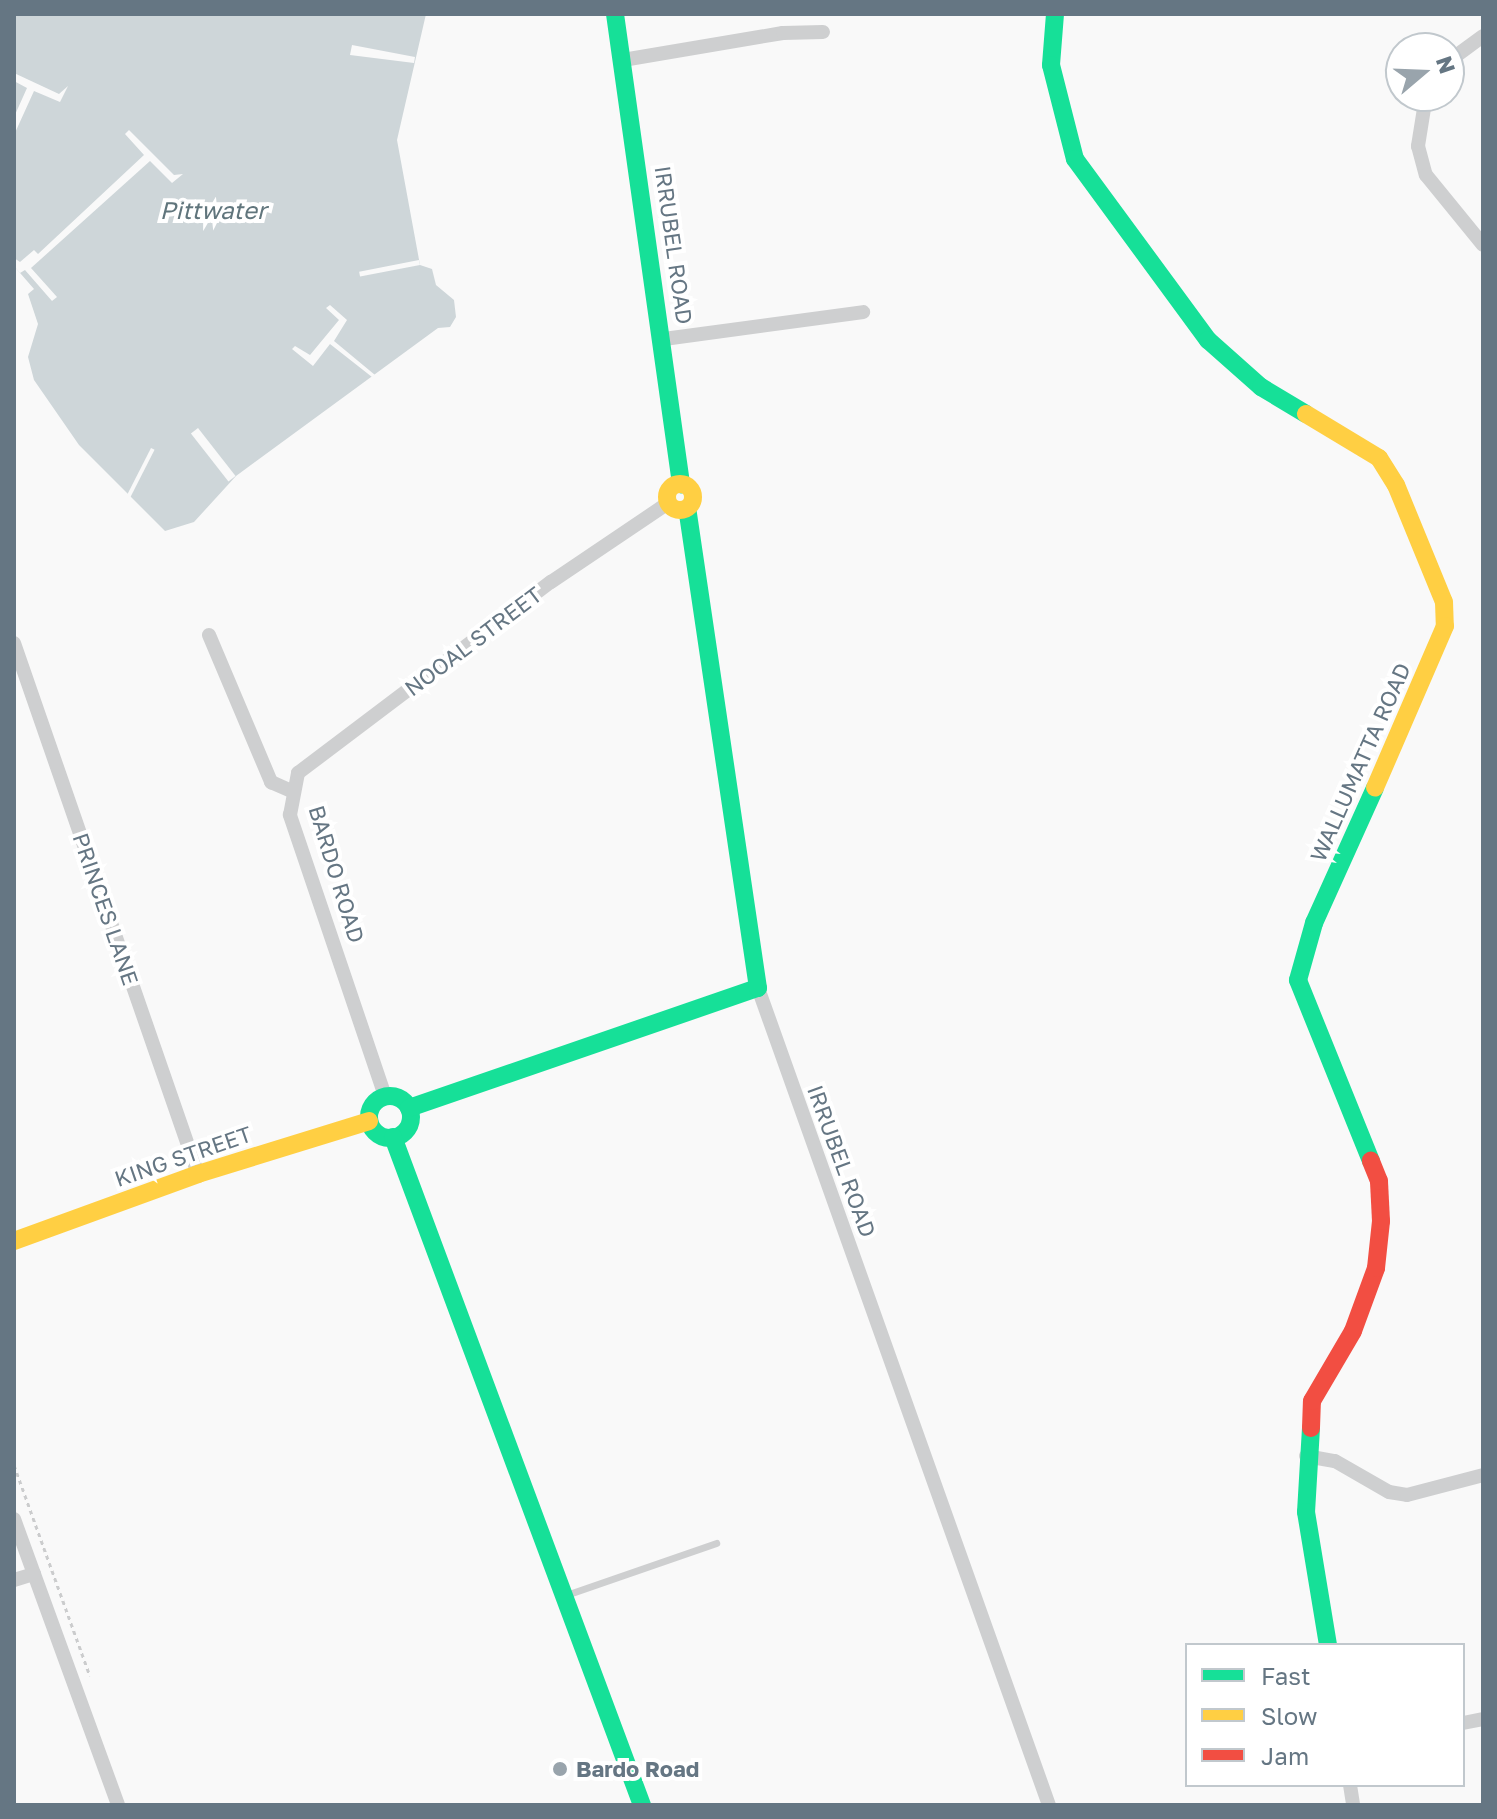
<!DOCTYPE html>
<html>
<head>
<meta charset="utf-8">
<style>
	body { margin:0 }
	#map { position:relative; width:1497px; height:1819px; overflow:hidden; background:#f9f9f9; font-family:"Golos Text",sans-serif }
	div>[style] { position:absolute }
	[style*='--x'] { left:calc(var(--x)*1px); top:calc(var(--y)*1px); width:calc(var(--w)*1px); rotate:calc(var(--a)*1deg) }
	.water>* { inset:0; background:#ced6d9 }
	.pier>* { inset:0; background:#f9f9f9; transform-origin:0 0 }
	.path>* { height:3px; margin-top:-1.5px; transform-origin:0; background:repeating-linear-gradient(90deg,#cbcccd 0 4px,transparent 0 8px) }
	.lane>* { height:7px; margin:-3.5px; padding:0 3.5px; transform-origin:3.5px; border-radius:3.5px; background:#cecfd0 }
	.street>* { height:14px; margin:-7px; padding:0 7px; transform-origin:7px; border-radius:7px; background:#cecfd0 }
	.fast>* { height:18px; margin:-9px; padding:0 9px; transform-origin:9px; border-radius:9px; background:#16e098 }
	.fast>.ring { margin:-9px; padding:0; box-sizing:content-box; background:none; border:18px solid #16e098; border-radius:50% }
	.slow>* { height:18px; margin:-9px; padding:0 9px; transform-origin:9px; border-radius:9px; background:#ffcf43 }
	.slow>.ring { margin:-9px; padding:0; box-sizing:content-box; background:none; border:18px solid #ffcf43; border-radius:50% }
	.jam>* { height:18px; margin:-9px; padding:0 9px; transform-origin:9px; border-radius:9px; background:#f24e42 }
	.dots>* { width:22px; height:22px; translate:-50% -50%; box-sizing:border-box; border:4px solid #fff; border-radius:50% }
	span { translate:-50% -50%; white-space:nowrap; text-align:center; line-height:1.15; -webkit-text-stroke:8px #fff; paint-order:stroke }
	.street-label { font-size:22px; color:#657683 }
	.poi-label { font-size:22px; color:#657683; font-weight:700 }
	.left { translate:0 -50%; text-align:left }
	.water-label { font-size:24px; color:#60757c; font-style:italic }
	.frame { position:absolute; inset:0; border:16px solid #657683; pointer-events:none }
	.legend { position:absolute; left:1185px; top:1643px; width:280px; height:144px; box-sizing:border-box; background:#fff; border:2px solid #c1c8cd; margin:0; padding:10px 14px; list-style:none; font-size:24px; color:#657683 }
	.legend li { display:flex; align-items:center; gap:16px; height:40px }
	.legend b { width:40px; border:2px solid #c1c8cd }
	.north { position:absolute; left:1385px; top:32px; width:80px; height:80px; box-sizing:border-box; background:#fff; border:2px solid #c1c8cd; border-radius:50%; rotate:71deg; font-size:22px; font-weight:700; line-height:32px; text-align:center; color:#657683 }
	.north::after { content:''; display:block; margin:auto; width:28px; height:36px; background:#99a4ac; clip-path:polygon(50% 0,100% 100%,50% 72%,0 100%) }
</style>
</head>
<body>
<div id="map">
	<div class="water">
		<div style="clip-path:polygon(14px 14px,426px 14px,397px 140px,420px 265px,432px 269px,436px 285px,454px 300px,456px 317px,450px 327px,438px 328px,236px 476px,194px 522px,165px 531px,79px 445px,34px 380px,28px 357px,38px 324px,28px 294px,34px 289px,14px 266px)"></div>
	</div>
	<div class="pier">
		<div style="clip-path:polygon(352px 45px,415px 57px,414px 63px,350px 55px)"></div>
		<div style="clip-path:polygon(14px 73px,59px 94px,68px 86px,60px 102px,34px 91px,14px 135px,14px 117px,27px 88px,14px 81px)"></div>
		<div style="clip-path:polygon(129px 130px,174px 175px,183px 174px,172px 183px,150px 161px,31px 268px,57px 297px,52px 301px,25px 270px,20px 273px,14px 266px,14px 258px,20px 262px,34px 250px,38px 254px,144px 155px,125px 134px)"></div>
		<div style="left:419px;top:260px;width:5px;height:61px;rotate:79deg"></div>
		<div style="clip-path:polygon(330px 305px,347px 320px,334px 341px,375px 375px,372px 377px,330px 344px,313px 366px,292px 349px,295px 346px,310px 355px,339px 320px,326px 308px)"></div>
		<div style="left:198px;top:428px;width:61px;height:9px;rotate:52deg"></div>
		<div style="left:151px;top:448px;width:4px;height:55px;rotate:27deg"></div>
	</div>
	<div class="path">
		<div style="--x:14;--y:1465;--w:224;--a:70.2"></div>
	</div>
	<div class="lane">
		<div style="--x:566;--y:1595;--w:159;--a:-19.1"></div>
	</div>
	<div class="street">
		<div style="--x:623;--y:60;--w:162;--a:-9.6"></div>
		<div style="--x:783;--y:33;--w:40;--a:-1.4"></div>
		<div style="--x:1449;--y:61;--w:42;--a:-36.3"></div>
		<div style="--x:1426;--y:96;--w:51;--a:99.1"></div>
		<div style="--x:1418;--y:146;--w:30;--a:75"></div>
		<div style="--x:1426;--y:175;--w:90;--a:50.8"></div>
		<div style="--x:664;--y:339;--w:201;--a:-7.7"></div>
		<div style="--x:209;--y:635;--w:160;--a:67.1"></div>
		<div style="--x:271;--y:782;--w:22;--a:24"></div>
		<div style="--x:14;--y:643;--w:562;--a:70.89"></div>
		<div style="--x:758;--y:988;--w:867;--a:70.4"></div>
		<div style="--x:385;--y:1096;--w:297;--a:-108.7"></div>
		<div style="--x:290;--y:815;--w:43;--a:-79.2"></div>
		<div style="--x:298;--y:773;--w:317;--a:-37.1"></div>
		<div style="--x:551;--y:582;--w:141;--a:-34"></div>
		<div style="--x:1306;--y:1456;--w:29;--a:10"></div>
		<div style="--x:1335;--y:1461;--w:62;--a:29.9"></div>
		<div style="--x:1389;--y:1492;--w:18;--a:9"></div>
		<div style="--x:1407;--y:1495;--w:79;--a:-14.7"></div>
		<div style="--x:14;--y:1519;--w:304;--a:70"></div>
		<div style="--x:14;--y:1580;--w:21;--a:-17"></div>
		<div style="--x:1463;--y:1723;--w:20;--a:-11"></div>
		<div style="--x:1350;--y:1785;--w:20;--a:81"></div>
	</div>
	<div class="fast">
		<div style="--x:615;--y:14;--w:475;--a:82"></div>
		<div style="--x:1055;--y:14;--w:51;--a:94.5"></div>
		<div style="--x:1051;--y:65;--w:97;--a:75.7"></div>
		<div style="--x:1075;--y:159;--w:225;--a:53.7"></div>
		<div style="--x:1208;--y:340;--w:71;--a:41.6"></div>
		<div style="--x:1261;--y:387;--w:52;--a:31"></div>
		<div class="ring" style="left:369px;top:1096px;width:24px;height:24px"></div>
		<div style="--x:409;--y:1108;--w:369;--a:-19"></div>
		<div style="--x:758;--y:988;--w:484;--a:-98.4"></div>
		<div style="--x:393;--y:1137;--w:713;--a:69.56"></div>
		<div style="--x:1371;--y:1161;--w:195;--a:-112"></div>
		<div style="--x:1298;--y:980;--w:59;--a:-74.3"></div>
		<div style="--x:1314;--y:923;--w:148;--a:-65.7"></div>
		<div style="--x:1311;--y:1428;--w:84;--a:93.4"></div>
		<div style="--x:1306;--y:1512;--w:135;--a:80.6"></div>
	</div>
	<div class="slow">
		<div style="--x:1306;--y:414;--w:85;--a:31.1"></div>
		<div style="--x:1379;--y:458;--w:32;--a:58"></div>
		<div style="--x:1396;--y:485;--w:126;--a:67.7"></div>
		<div style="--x:1444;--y:602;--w:24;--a:88"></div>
		<div style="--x:1445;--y:626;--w:176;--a:113.4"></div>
		<div class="ring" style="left:667px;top:484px;width:8px;height:8px"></div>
		<div style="--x:14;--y:1241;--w:196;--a:-20"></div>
		<div style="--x:198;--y:1174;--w:179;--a:-17.2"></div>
	</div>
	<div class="jam">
		<div style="--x:1311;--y:1428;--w:27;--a:-88"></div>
		<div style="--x:1312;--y:1401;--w:81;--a:-59.6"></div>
		<div style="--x:1353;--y:1331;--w:67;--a:-69.9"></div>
		<div style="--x:1376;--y:1268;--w:47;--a:-83.9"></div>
		<div style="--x:1381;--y:1221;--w:40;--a:-92.9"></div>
		<div style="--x:1379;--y:1181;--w:22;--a:-112"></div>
	</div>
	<div class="dots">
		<div style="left:560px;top:1769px;background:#99a4ac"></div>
	</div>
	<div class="street-label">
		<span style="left:674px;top:245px;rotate:82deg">IRRUBEL ROAD</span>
		<span style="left:473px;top:641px;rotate:-37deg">NOOAL STREET</span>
		<span style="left:1360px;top:762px;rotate:-66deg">WALLUMATTA ROAD</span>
		<span style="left:337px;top:874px;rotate:73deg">BARDO ROAD</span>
		<span style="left:106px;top:909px;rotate:71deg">PRINCES LANE</span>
		<span style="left:183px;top:1156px;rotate:-19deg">KING STREET</span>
		<span style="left:842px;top:1161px;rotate:70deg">IRRUBEL ROAD</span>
	</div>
	<div class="poi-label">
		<span class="left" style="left:576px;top:1769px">Bardo Road</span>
	</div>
	<div class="water-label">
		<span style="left:213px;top:210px">Pittwater</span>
	</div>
	<div class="frame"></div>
	<ul class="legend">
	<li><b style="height:10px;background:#16e098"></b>Fast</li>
	<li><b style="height:10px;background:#ffcf43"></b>Slow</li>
	<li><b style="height:10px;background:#f24e42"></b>Jam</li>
	</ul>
	<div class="north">N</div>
</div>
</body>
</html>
